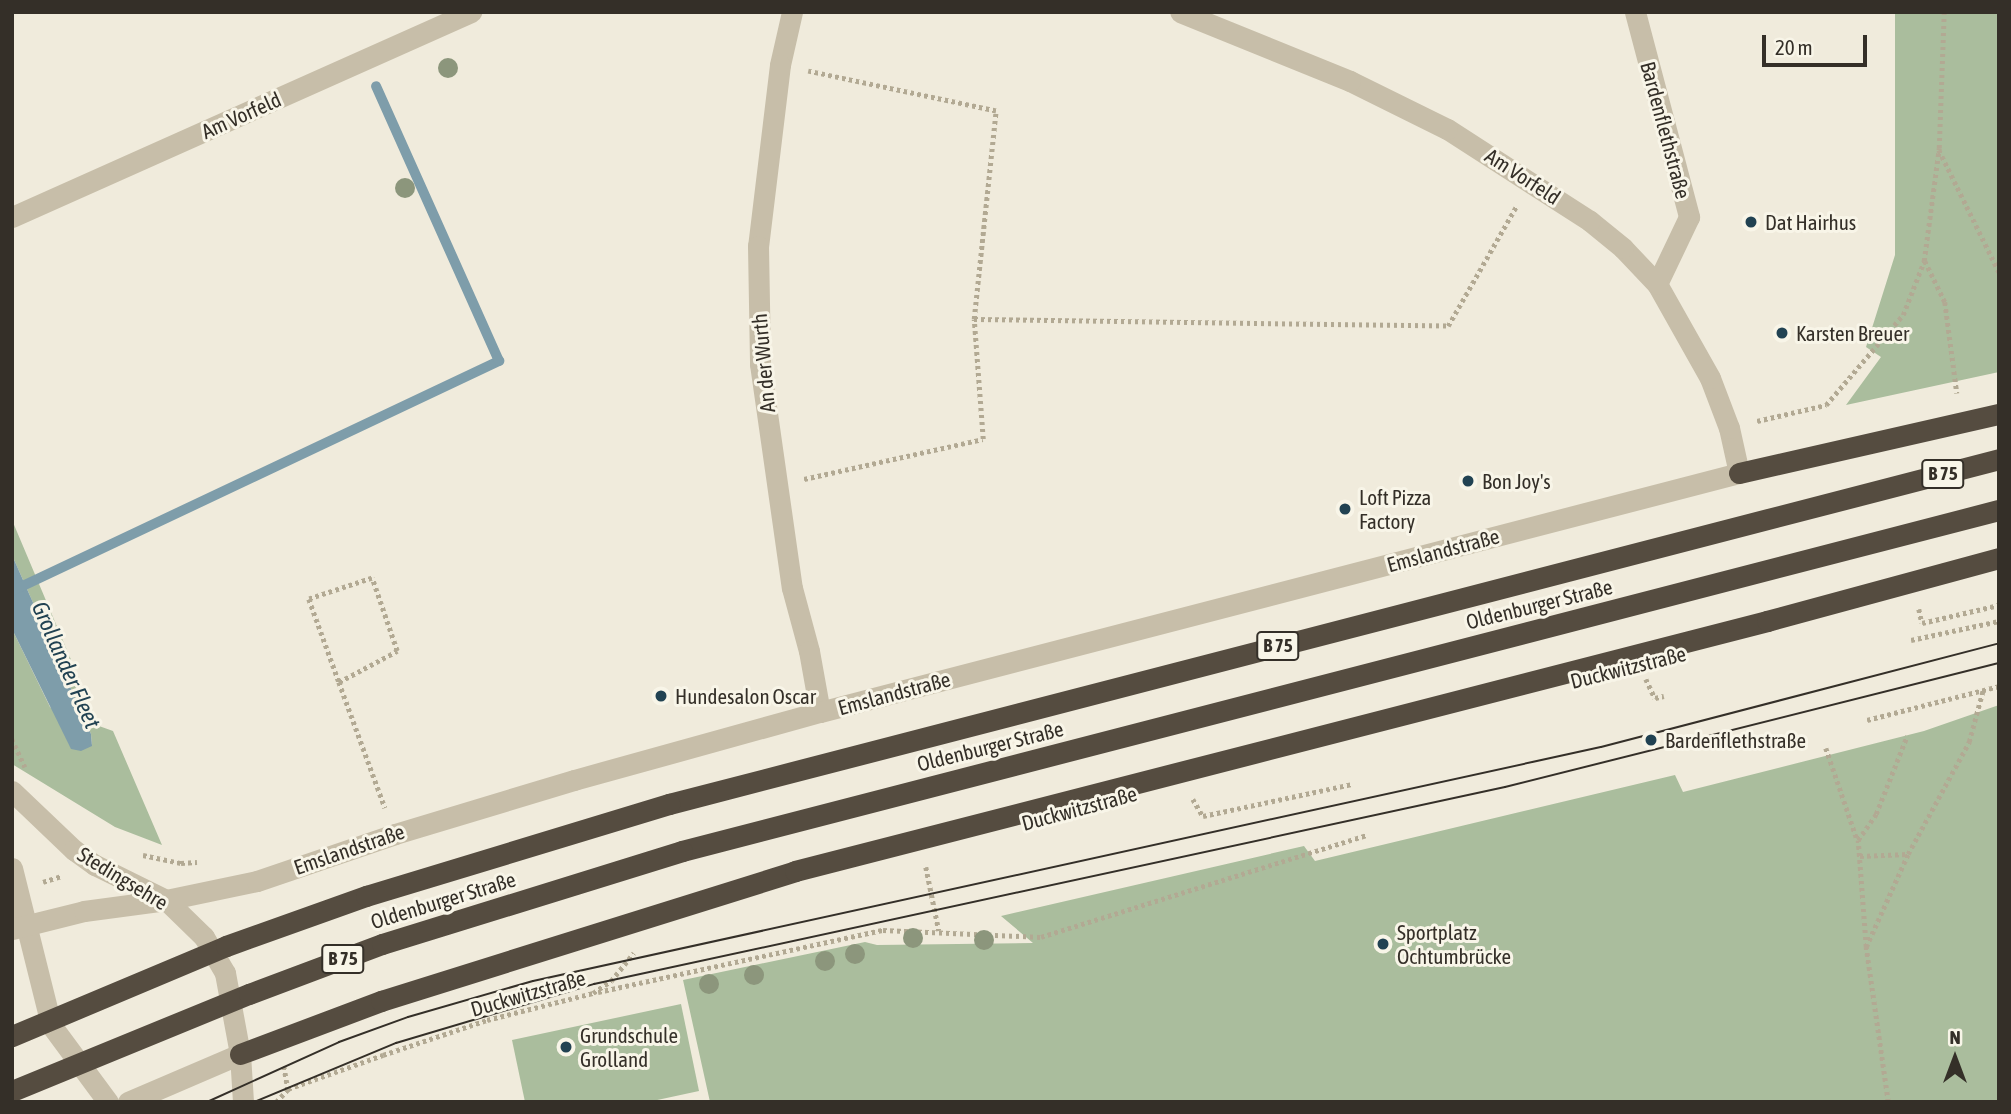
<!DOCTYPE html>
<html>
<head>
<meta charset="utf-8">
<style>
	body { margin:0 }
	#map { position:relative; width:2011px; height:1114px; overflow:hidden; background:#f0ebdc; font-family:"Asap Condensed",sans-serif }
	div>[style] { position:absolute }
	[style*='--x'] { left:calc(var(--x)*1px); top:calc(var(--y)*1px); width:calc(var(--w)*1px); rotate:calc(var(--a)*1deg) }
	.green>* { inset:0; background:#aabd9d }
	.water>* { inset:0; background:#7e9daa }
	.stream>* { height:10px; margin:-5px; padding:0 5px; transform-origin:5px; border-radius:5px; background:#7e9daa }
	.path>* { height:4.5px; margin-top:-2.25px; transform-origin:0; background:repeating-linear-gradient(90deg,#b2a993 0 3.5px,transparent 0 7px) }
	.minor>* { height:21px; margin:-10.5px; padding:0 10.5px; transform-origin:10.5px; border-radius:10.5px; background:#c7bea9 }
	.highway>* { height:21px; margin:-10.5px; padding:0 10.5px; transform-origin:10.5px; border-radius:10.5px; background:#554c40 }
	.tram>* { height:2px; margin:-1px; padding:0 1px; transform-origin:1px; border-radius:1px; background:#342f28 }
	.highway-bridge>* { height:21px; margin:-10.5px; padding:0 10.5px; transform-origin:10.5px; border-radius:10.5px; background:#554c40 }
	.trees>* { width:20px; height:20px; margin:-10px; border-radius:50%; background:#8c967c }
	.dots>* { width:19px; height:19px; translate:-50% -50%; box-sizing:border-box; border:4px solid #f8f5e8; border-radius:50% }
	span { translate:-50% -50%; white-space:nowrap; text-align:center; line-height:1.15; -webkit-text-stroke:6px #f8f5e8; paint-order:stroke }
	.shield-label span { padding:2px 5px; background:#f8f5e8; border:2px solid; border-radius:5px; -webkit-text-stroke-width:0 }
	.shield-label { font-size:19px; color:#342f28; font-weight:700 }
	.street-label { font-size:21px; color:#342f28 }
	.poi-label { font-size:21px; color:#342f28 }
	.left { translate:0 -50%; text-align:left }
	.water-label { font-size:23px; color:#214252; font-style:italic }
	.frame { position:absolute; inset:0; border:14px solid #342f28; pointer-events:none }
	.north { position:absolute; left:1920px; top:1023px; width:70px; height:70px; -webkit-text-stroke:5px #f8f5e8; paint-order:stroke; rotate:0deg; font-size:19px; font-weight:700; line-height:28px; text-align:center; color:#342f28 }
	.north::after { content:''; display:block; margin:auto; width:24px; height:32px; background:#342f28; clip-path:polygon(50% 0,100% 100%,50% 72%,0 100%) }
	.scale { position:absolute; left:1762px; top:35px; width:105px; height:32px; box-sizing:border-box; border:4px solid #342f28; border-top:0; padding-left:9px; font-size:21px; line-height:24px; white-space:nowrap; color:#342f28; -webkit-text-stroke:5px #f8f5e8; paint-order:stroke }
</style>
</head>
<body>
<div id="map">
	<div class="green">
		<div style="clip-path:polygon(1895px 12px,1999px 12px,1999px 372px,1846px 405px,1881px 357px,1866px 347px,1895px 255px)"></div>
		<div style="clip-path:polygon(12px 520px,99px 726px,113px 731px,162px 845px,115px 827px,12px 764px,12px 629px,50px 707px,92px 745px,91px 734px,12px 555px)"></div>
		<div style="clip-path:polygon(1999px 705px,1999px 1102px,710px 1102px,683px 980px,865px 942px,877px 945px,1033px 943px,1001px 916px,1304px 846px,1315px 861px,1675px 775px,1683px 792px,1924px 731px)"></div>
		<div style="clip-path:polygon(681px 1004px,699px 1091px,648px 1102px,525px 1102px,512px 1040px)"></div>
	</div>
	<div class="water">
		<div style="clip-path:polygon(12px 555px,91px 734px,92px 746px,81px 751px,71px 749px,12px 629px)"></div>
	</div>
	<div class="stream">
		<div style="--x:12;--y:591;--w:539;--a:-25.28"></div>
		<div style="--x:499;--y:361;--w:301;--a:-114.1"></div>
	</div>
	<div class="path">
		<div style="--x:1939;--y:150;--w:136;--a:63.8"></div>
		<div style="--x:1925;--y:261;--w:46;--a:64"></div>
		<div style="--x:1945;--y:302;--w:92;--a:82.5"></div>
		<div style="--x:974;--y:319;--w:474;--a:0.8"></div>
		<div style="--x:1448;--y:326;--w:137;--a:-60.3"></div>
		<div style="--x:1757;--y:421;--w:71;--a:-13.1"></div>
		<div style="--x:1826;--y:405;--w:118;--a:-49.5"></div>
		<div style="--x:1903;--y:315;--w:58;--a:-68.7"></div>
		<div style="--x:1924;--y:261;--w:114;--a:-82.4"></div>
		<div style="--x:1939;--y:148;--w:136;--a:-87.9"></div>
		<div style="--x:804;--y:479;--w:183;--a:-12.6"></div>
		<div style="--x:983;--y:439;--w:120;--a:-94.3"></div>
		<div style="--x:974;--y:319;--w:209;--a:-84"></div>
		<div style="--x:996;--y:111;--w:192;--a:-168"></div>
		<div style="--x:1919;--y:609;--w:14;--a:78"></div>
		<div style="--x:1922;--y:623;--w:79;--a:-13.2"></div>
		<div style="--x:1911;--y:640;--w:90;--a:-12.2"></div>
		<div style="--x:1646;--y:679;--w:21;--a:65"></div>
		<div style="--x:1655;--y:698;--w:9;--a:-13"></div>
		<div style="--x:339;--y:682;--w:66;--a:-28.1"></div>
		<div style="--x:397;--y:651;--w:77;--a:-108.9"></div>
		<div style="--x:372;--y:578;--w:66;--a:161.6"></div>
		<div style="--x:309;--y:599;--w:88;--a:70.1"></div>
		<div style="--x:339;--y:682;--w:134;--a:69.9"></div>
		<div style="--x:1867;--y:720;--w:136;--a:-14.4"></div>
		<div style="--x:12;--y:739;--w:31;--a:65"></div>
		<div style="--x:1826;--y:748;--w:96;--a:71.2"></div>
		<div style="--x:1193;--y:799;--w:20;--a:60"></div>
		<div style="--x:1203;--y:816;--w:152;--a:-12.1"></div>
		<div style="--x:143;--y:855;--w:39;--a:12"></div>
		<div style="--x:181;--y:863;--w:16;--a:-4"></div>
		<div style="--x:1860;--y:856;--w:48;--a:-2.4"></div>
		<div style="--x:926;--y:867;--w:65;--a:78.5"></div>
		<div style="--x:43;--y:882;--w:19;--a:-18"></div>
		<div style="--x:1866;--y:947;--w:102;--a:-65.7"></div>
		<div style="--x:1908;--y:854;--w:128;--a:-61.4"></div>
		<div style="--x:1969;--y:742;--w:54;--a:-74.9"></div>
		<div style="--x:598;--y:992;--w:292;--a:-12.3"></div>
		<div style="--x:883;--y:930;--w:158;--a:2.5"></div>
		<div style="--x:1041;--y:937;--w:341;--a:-17.4"></div>
		<div style="--x:284;--y:1066;--w:23;--a:80"></div>
		<div style="--x:276;--y:1102;--w:18;--a:-47"></div>
		<div style="--x:288;--y:1089;--w:101;--a:-19.7"></div>
		<div style="--x:383;--y:1055;--w:110;--a:-18.6"></div>
		<div style="--x:487;--y:1020;--w:109;--a:-14.3"></div>
		<div style="--x:593;--y:993;--w:22;--a:-34"></div>
		<div style="--x:611;--y:981;--w:36;--a:-51"></div>
		<div style="--x:1888;--y:1102;--w:157;--a:-98.1"></div>
		<div style="--x:1866;--y:947;--w:107;--a:-94.3"></div>
		<div style="--x:1858;--y:840;--w:32;--a:-55"></div>
		<div style="--x:1876;--y:814;--w:84;--a:-68.3"></div>
	</div>
	<div class="minor">
		<div style="--x:792;--y:12;--w:54;--a:102.8"></div>
		<div style="--x:780;--y:65;--w:182;--a:96.9"></div>
		<div style="--x:758;--y:246;--w:118;--a:89"></div>
		<div style="--x:760;--y:364;--w:226;--a:81.9"></div>
		<div style="--x:792;--y:588;--w:65;--a:74.9"></div>
		<div style="--x:809;--y:651;--w:62;--a:79.8"></div>
		<div style="--x:1635;--y:12;--w:212;--a:75.2"></div>
		<div style="--x:1689;--y:217;--w:74;--a:115.5"></div>
		<div style="--x:12;--y:217;--w:503;--a:-24.07"></div>
		<div style="--x:12;--y:791;--w:86;--a:43.6"></div>
		<div style="--x:74;--y:850;--w:26;--a:36"></div>
		<div style="--x:95;--y:865;--w:79;--a:26.2"></div>
		<div style="--x:166;--y:900;--w:53;--a:44.2"></div>
		<div style="--x:204;--y:937;--w:42;--a:59.7"></div>
		<div style="--x:225;--y:973;--w:82;--a:79.5"></div>
		<div style="--x:240;--y:1054;--w:48;--a:86.4"></div>
		<div style="--x:12;--y:868;--w:162;--a:76"></div>
		<div style="--x:51;--y:1025;--w:96;--a:53.5"></div>
		<div style="--x:12;--y:929;--w:74;--a:-14"></div>
		<div style="--x:84;--y:911;--w:83;--a:-7.6"></div>
		<div style="--x:166;--y:900;--w:93;--a:-11.8"></div>
		<div style="--x:257;--y:881;--w:146;--a:-18.8"></div>
		<div style="--x:395;--y:834;--w:187;--a:-16.8"></div>
		<div style="--x:574;--y:780;--w:255;--a:-15.5"></div>
		<div style="--x:820;--y:712;--w:950;--a:-14.58"></div>
		<div style="--x:1739;--y:473;--w:46;--a:-102.5"></div>
		<div style="--x:1729;--y:428;--w:53;--a:-110.8"></div>
		<div style="--x:1710;--y:378;--w:108;--a:-119.4"></div>
		<div style="--x:1657;--y:284;--w:50;--a:-133.4"></div>
		<div style="--x:1623;--y:248;--w:43;--a:-140.7"></div>
		<div style="--x:1590;--y:221;--w:170;--a:-147.2"></div>
		<div style="--x:1447;--y:129;--w:108;--a:-153.7"></div>
		<div style="--x:1350;--y:81;--w:183;--a:-157.9"></div>
		<div style="--x:128;--y:1102;--w:122;--a:-23.2"></div>
	</div>
	<div class="highway">
		<div style="--x:1739;--y:473;--w:267;--a:-12.8"></div>
		<div style="--x:669;--y:804;--w:1374;--a:-14.54"></div>
		<div style="--x:682;--y:851;--w:1360;--a:-14.52"></div>
		<div style="--x:240;--y:1054;--w:151;--a:-20.6"></div>
		<div style="--x:381;--y:1001;--w:434;--a:-17.4"></div>
		<div style="--x:795;--y:871;--w:1004;--a:-14.42"></div>
		<div style="--x:1767;--y:621;--w:240;--a:-15.2"></div>
	</div>
	<div class="tram">
		<div style="--x:207;--y:1102;--w:145;--a:-24.4"></div>
		<div style="--x:339;--y:1042;--w:73;--a:-19.9"></div>
		<div style="--x:408;--y:1017;--w:130;--a:-16.1"></div>
		<div style="--x:533;--y:981;--w:1093;--a:-12.36"></div>
		<div style="--x:1601;--y:747;--w:411;--a:-14.6"></div>
		<div style="--x:254;--y:1102;--w:154;--a:-22.6"></div>
		<div style="--x:396;--y:1043;--w:207;--a:-16.6"></div>
		<div style="--x:594;--y:984;--w:932;--a:-12.2"></div>
		<div style="--x:1505;--y:787;--w:509;--a:-14.09"></div>
	</div>
	<div class="highway-bridge">
		<div style="--x:12;--y:1036;--w:232;--a:-22.8"></div>
		<div style="--x:226;--y:946;--w:149;--a:-19.7"></div>
		<div style="--x:366;--y:896;--w:317;--a:-16.9"></div>
		<div style="--x:12;--y:1091;--w:256;--a:-22.3"></div>
		<div style="--x:249;--y:994;--w:142;--a:-20.6"></div>
		<div style="--x:382;--y:944;--w:314;--a:-17.2"></div>
	</div>
	<div class="trees">
		<div style="left:448px;top:68px"></div>
		<div style="left:405px;top:188px"></div>
		<div style="left:913px;top:938px"></div>
		<div style="left:984px;top:940px"></div>
		<div style="left:855px;top:954px"></div>
		<div style="left:825px;top:961px"></div>
		<div style="left:754px;top:975px"></div>
		<div style="left:709px;top:984px"></div>
	</div>
	<div class="dots">
		<div style="left:1751px;top:222px;background:#214252"></div>
		<div style="left:1782px;top:333px;background:#214252"></div>
		<div style="left:1468px;top:481px;background:#214252"></div>
		<div style="left:1345px;top:509px;background:#214252"></div>
		<div style="left:661px;top:696px;background:#214252"></div>
		<div style="left:1651px;top:740px;background:#214252"></div>
		<div style="left:1383px;top:944px;background:#214252"></div>
		<div style="left:566px;top:1047px;background:#214252"></div>
	</div>
	<div class="shield-label">
		<span style="left:1943px;top:474px">B 75</span>
		<span style="left:1278px;top:646px">B 75</span>
		<span style="left:343px;top:959px">B 75</span>
	</div>
	<div class="street-label">
		<span style="left:241px;top:115px;rotate:-24deg">Am Vorfeld</span>
		<span style="left:1666px;top:130px;rotate:75deg">Bardenflethstraße</span>
		<span style="left:1523px;top:176px;rotate:33deg">Am Vorfeld</span>
		<span style="left:763px;top:363px;rotate:-95deg">An der Wurth</span>
		<span style="left:1443px;top:550px;rotate:-15deg">Emslandstraße</span>
		<span style="left:1539px;top:604px;rotate:-14deg">Oldenburger Straße</span>
		<span style="left:1628px;top:667px;rotate:-14deg">Duckwitzstraße</span>
		<span style="left:894px;top:693px;rotate:-15deg">Emslandstraße</span>
		<span style="left:990px;top:746px;rotate:-14deg">Oldenburger Straße</span>
		<span style="left:1079px;top:808px;rotate:-15deg">Duckwitzstraße</span>
		<span style="left:349px;top:849px;rotate:-19deg">Emslandstraße</span>
		<span style="left:123px;top:878px;rotate:31deg">Stedingsehre</span>
		<span style="left:443px;top:900px;rotate:-17deg">Oldenburger Straße</span>
		<span style="left:528px;top:993px;rotate:-16deg">Duckwitzstraße</span>
	</div>
	<div class="poi-label">
		<span class="left" style="left:1765px;top:222px">Dat Hairhus</span>
		<span class="left" style="left:1796px;top:333px">Karsten Breuer</span>
		<span class="left" style="left:1482px;top:481px">Bon Joy's</span>
		<span class="left" style="left:1359px;top:509px">Loft Pizza<br>Factory</span>
		<span class="left" style="left:675px;top:696px">Hundesalon Oscar</span>
		<span class="left" style="left:1665px;top:740px">Bardenflethstraße</span>
		<span class="left" style="left:1397px;top:944px">Sportplatz<br>Ochtumbrücke</span>
		<span class="left" style="left:580px;top:1047px">Grundschule<br>Grolland</span>
	</div>
	<div class="water-label">
		<span style="left:66px;top:665px;rotate:66deg">Grollander Fleet</span>
	</div>
	<div class="frame"></div>
	<div class="north">N</div>
	<div class="scale">20 m</div>
</div>
</body>
</html>
